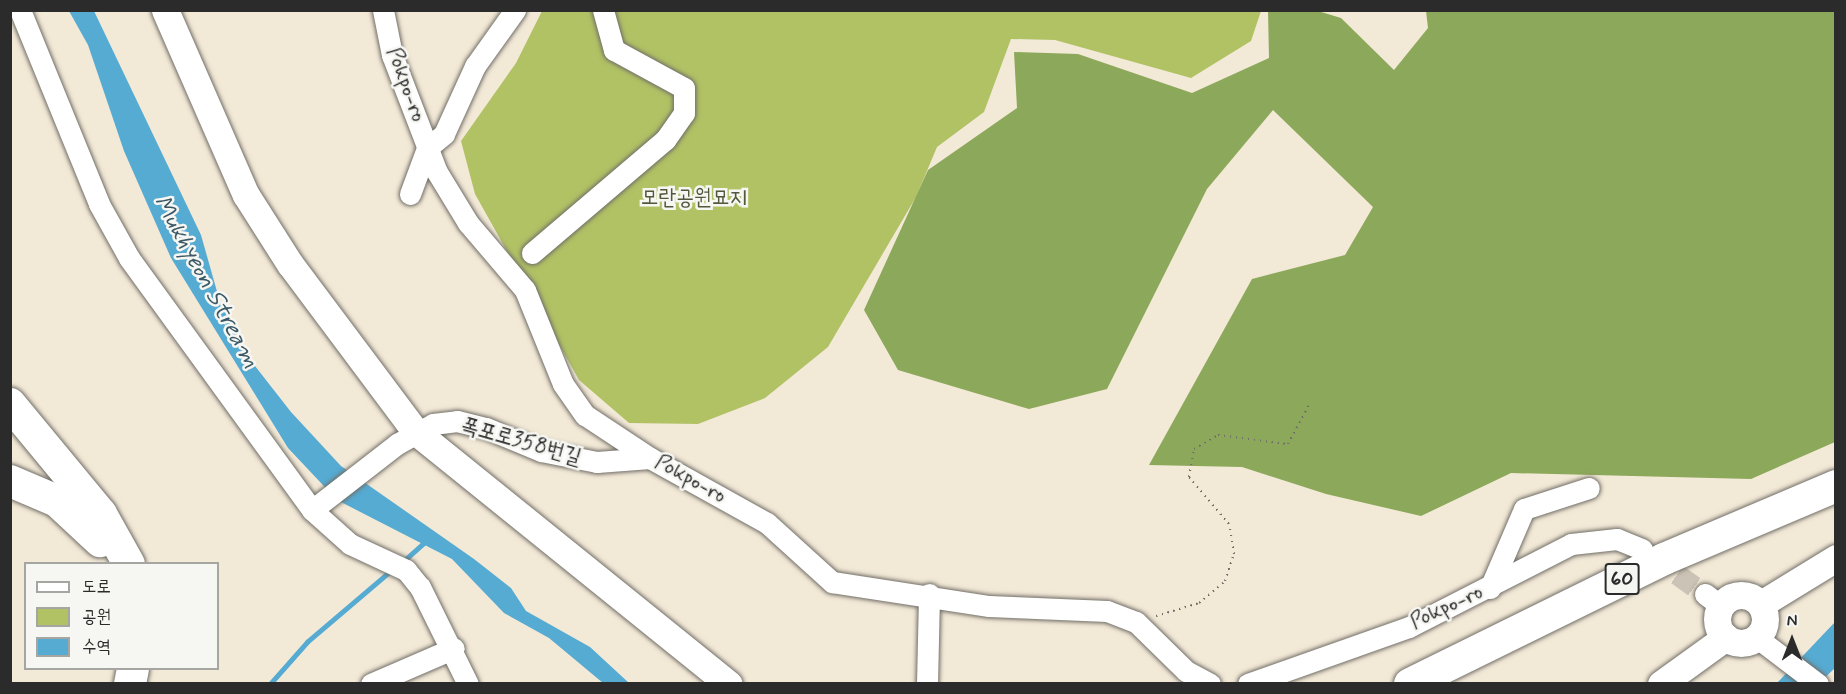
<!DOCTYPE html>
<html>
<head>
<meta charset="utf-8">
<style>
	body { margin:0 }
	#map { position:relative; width:1846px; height:694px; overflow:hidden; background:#f3e9d7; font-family:Mynerve,"Poor Story",sans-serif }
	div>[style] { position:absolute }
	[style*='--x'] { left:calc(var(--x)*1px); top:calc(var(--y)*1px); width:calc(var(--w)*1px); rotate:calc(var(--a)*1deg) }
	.green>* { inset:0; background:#b1c265 }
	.forest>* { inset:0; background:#8ca85a }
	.water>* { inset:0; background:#56abd2 }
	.stream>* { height:4.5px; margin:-2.25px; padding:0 2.25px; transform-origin:2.25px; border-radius:2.25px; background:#56abd2 }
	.minor-tunnel>* { height:21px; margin-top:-10.5px; transform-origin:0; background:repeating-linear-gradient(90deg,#cbc3b5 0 21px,transparent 0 31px) }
	.path>* { height:2px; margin-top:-1px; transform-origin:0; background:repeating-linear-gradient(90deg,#716e67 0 1.5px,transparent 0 6px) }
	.roads { filter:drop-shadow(0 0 2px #716e67) drop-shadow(0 0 2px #716e67) }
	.minor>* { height:21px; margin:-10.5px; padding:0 10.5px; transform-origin:10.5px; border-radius:10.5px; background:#fff }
	.major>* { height:27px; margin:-13.5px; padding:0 13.5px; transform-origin:13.5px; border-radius:13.5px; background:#fff }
	.major>.ring { margin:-13.5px; padding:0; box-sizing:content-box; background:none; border:27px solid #fff; border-radius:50% }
	.highway>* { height:32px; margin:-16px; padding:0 16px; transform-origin:16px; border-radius:16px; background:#fff }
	span { translate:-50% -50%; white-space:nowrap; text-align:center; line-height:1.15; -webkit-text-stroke:5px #f6f6f2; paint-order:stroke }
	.shield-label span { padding:2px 4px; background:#f6f6f2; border:2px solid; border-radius:4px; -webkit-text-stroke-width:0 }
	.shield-label { font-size:21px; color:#2b2b2b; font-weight:700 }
	.street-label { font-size:22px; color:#2b2b2b }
	.park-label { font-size:22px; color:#53583c }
	.water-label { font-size:24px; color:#3a5865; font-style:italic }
	.frame { position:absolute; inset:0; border:12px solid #2b2b2b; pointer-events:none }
	.legend { position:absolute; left:24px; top:562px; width:195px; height:108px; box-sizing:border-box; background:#f6f6f2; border:2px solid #a5a5a2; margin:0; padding:8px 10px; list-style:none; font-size:18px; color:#2b2b2b }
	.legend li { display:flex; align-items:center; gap:12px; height:30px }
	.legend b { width:30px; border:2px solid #a5a5a2 }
	.north { position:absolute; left:1762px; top:610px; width:60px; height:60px; -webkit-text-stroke:4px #f6f6f2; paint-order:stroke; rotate:0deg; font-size:16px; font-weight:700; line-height:24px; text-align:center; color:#2b2b2b }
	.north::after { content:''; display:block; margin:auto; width:21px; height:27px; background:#2b2b2b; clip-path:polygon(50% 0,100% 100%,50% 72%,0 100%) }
</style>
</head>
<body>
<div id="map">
	<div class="green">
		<div style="clip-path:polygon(542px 11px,1261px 11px,1251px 41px,1191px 78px,1055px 40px,1011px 39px,984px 112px,937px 147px,916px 197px,828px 347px,765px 398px,698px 424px,629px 423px,579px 380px,475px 194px,461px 141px,516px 63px)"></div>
	</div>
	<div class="forest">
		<div style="clip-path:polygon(1268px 11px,1318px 11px,1341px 18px,1394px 70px,1428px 28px,1426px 11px,1835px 11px,1835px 442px,1751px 479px,1511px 473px,1421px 516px,1326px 494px,1242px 467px,1149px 465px,1252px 279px,1345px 255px,1373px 207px,1273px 110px,1207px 189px,1107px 389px,1029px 409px,898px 370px,864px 310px,928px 170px,1017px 108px,1014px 52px,1078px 54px,1192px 93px,1269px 58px)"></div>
	</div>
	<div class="water">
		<div style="clip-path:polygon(69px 11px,94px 11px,201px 235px,220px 302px,255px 366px,291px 412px,341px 466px,474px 559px,511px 588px,526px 611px,590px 647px,629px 683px,603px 683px,549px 638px,504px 613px,452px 559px,337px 500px,288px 448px,171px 258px,124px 151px,88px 45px)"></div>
		<div style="clip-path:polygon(1835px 622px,1835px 668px,1819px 683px,1776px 684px)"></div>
	</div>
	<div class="stream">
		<div style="--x:407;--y:558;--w:24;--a:-42"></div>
		<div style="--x:270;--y:684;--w:56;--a:-48.6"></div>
		<div style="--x:307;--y:642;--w:106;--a:-40.4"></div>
	</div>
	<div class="minor-tunnel">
		<div style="--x:1652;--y:556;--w:65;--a:35.6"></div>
	</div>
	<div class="path">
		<div style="--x:1156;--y:616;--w:45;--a:-16.8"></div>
		<div style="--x:1199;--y:603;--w:34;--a:-40"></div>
		<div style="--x:1225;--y:581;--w:28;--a:-72"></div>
		<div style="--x:1234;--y:554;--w:30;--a:-99"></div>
		<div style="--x:1229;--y:524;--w:62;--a:-130.4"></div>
		<div style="--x:1189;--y:477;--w:28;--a:-80"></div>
		<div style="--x:1194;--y:449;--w:28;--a:-30"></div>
		<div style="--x:1218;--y:435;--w:71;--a:7.3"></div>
		<div style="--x:1288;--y:444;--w:47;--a:-61.8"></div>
	</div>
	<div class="roads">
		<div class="minor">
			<div style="--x:20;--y:10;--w:209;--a:67.8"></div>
			<div style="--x:99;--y:204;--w:62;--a:60.9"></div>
			<div style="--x:129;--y:258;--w:311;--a:54"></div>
			<div style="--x:312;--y:510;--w:51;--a:41.8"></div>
			<div style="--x:350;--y:544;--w:62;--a:24.9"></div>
			<div style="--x:406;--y:570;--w:22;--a:51"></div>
			<div style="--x:420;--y:587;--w:108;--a:63.7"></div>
			<div style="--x:383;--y:10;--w:46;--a:78.7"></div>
			<div style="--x:392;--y:55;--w:125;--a:69"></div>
			<div style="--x:437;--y:172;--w:60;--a:58.7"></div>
			<div style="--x:468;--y:223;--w:88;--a:49.6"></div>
			<div style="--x:525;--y:290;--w:101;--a:68"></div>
			<div style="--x:563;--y:384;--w:38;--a:55"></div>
			<div style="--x:585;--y:415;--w:78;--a:33.5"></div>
			<div style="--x:650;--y:458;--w:134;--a:29.1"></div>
			<div style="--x:767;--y:523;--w:88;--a:42.2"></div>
			<div style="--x:832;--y:582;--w:159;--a:8.7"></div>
			<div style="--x:989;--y:606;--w:118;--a:2.4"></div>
			<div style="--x:1107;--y:611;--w:31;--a:21"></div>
			<div style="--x:1136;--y:622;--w:70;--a:44.4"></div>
			<div style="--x:1186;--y:671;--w:27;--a:28"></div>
			<div style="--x:410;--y:194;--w:49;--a:-69.7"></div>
			<div style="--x:427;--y:148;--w:22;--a:-39"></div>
			<div style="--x:444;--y:134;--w:75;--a:-65.5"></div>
			<div style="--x:475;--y:66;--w:69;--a:-54.5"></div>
			<div style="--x:532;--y:253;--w:175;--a:-40.4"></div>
			<div style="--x:665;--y:140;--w:33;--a:-55"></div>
			<div style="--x:684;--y:113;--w:25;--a:-90"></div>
			<div style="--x:684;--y:88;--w:80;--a:-151.5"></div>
			<div style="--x:614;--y:50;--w:41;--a:-105.4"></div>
			<div style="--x:312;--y:510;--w:108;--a:-37.8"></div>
			<div style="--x:397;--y:444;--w:41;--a:-29.1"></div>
			<div style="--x:433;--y:424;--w:24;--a:-7"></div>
			<div style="--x:457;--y:421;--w:30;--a:14"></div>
			<div style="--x:486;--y:428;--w:60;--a:22.7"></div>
			<div style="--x:541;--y:451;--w:57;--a:11.1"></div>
			<div style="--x:597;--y:462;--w:53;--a:-4.3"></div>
			<div style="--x:1490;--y:588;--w:86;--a:-66.7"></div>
			<div style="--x:1524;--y:509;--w:68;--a:-17.9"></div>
			<div style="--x:1705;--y:594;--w:20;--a:37"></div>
			<div style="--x:1756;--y:637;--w:78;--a:37.2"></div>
			<div style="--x:371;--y:684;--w:90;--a:-23.4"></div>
			<div style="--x:927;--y:684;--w:90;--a:-88.7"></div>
			<div style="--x:1248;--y:684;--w:171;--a:-19.5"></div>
			<div style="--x:1409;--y:627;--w:182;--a:-27.1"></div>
			<div style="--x:1571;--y:544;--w:46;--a:-6.2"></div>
			<div style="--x:1617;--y:539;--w:27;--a:22"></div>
		</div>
		<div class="major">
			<div style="--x:165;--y:10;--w:202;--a:66.4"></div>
			<div style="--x:246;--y:195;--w:82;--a:57.5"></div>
			<div style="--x:290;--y:264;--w:209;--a:53.2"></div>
			<div style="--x:415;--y:431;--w:403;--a:38.9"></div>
			<div class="ring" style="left:1717px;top:595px;width:21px;height:21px"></div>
			<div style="--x:1761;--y:604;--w:88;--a:-31.5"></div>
			<div style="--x:1661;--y:684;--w:80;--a:-35.9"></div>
		</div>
		<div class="highway">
			<div style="--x:10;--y:404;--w:143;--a:50.4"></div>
			<div style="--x:101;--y:514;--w:57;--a:60.8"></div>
			<div style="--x:10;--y:481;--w:51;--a:23.1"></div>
			<div style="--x:57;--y:501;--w:59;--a:42.9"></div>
			<div style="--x:130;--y:684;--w:16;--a:-79"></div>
			<div style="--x:1410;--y:684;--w:283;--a:-26.2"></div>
			<div style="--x:1664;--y:559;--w:187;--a:-23"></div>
		</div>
	</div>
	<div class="shield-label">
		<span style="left:1622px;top:579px">60</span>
	</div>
	<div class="street-label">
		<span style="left:405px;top:85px;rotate:70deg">Pokpo-ro</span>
		<span style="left:521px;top:442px;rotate:16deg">폭포로358번길</span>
		<span style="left:690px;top:480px;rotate:29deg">Pokpo-ro</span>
		<span style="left:1447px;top:608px;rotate:-25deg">Pokpo-ro</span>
	</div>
	<div class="park-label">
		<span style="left:694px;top:199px">모란공원묘지</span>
	</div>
	<div class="water-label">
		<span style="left:206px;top:282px;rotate:61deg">Mukhyeon Stream</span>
	</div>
	<div class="frame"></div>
	<ul class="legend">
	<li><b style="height:8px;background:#fff"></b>도로</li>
	<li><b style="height:16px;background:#b1c265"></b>공원</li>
	<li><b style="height:16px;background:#56abd2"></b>수역</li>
	</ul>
	<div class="north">N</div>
</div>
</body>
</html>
